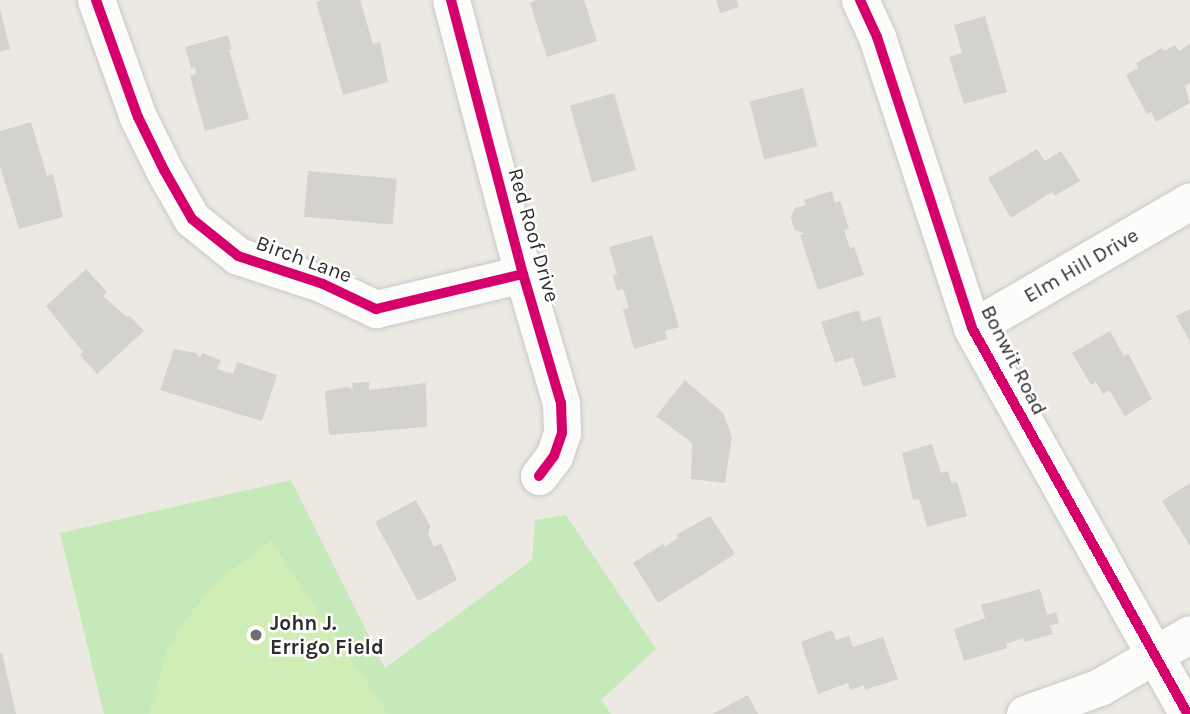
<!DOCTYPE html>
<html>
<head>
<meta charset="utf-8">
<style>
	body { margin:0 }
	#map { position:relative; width:1190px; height:714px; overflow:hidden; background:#ebe9e2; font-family:Karla,sans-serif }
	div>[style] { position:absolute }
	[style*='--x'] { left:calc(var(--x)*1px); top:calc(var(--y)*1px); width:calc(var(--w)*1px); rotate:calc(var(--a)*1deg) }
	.green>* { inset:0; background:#c6e9b9 }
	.pitch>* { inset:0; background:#d1edb6 }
	.building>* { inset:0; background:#d4d2cd; transform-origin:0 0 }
	.roads { filter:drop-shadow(0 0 2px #c8c8c7) drop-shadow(0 0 2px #c8c8c7) }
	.minor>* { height:37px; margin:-18.5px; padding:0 18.5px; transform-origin:18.5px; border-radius:18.5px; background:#fcfcfb }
	.cycleway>* { height:10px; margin:-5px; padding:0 5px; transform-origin:5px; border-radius:5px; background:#d6006c }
	.dots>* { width:19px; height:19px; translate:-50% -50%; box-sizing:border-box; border:4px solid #fff; border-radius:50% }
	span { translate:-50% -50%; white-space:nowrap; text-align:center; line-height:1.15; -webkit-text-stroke:5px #fff; paint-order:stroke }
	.street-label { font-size:21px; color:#2d2d2d }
	.poi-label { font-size:21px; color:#2d2d2d; font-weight:700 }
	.left { translate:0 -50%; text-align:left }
</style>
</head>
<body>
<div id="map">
	<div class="green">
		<div style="clip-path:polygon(291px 480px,385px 668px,532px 560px,535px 520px,566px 515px,656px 649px,601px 700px,611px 714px,104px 714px,60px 533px)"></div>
	</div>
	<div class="pitch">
		<div style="clip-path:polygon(271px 540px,388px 714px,149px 714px,167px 651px,187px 618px,214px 584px)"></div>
	</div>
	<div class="building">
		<div style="clip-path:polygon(323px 0,360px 0,373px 44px,380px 42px,388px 82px,343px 95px,316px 2px)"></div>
		<div style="clip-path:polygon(536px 0,584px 0,597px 41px,547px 57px,530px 3px)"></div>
		<div style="clip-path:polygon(716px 0,736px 0,739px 7px,720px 13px)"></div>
		<div style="clip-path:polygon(0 9px,10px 49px,0 52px)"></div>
		<div style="clip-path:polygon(985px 16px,1007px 92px,964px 104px,949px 57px,962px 53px,954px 25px)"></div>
		<div style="clip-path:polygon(228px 35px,232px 49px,229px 50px,249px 119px,205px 131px,190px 76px,196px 74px,195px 67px,191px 68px,185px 47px)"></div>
		<div style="clip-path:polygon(1190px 44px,1190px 83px,1185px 86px,1190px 103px,1156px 122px,1151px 112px,1147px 114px,1126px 75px,1138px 68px,1136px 63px,1162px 48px,1164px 51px,1175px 45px,1179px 51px)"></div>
		<div style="left:803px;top:88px;width:60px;height:55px;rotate:76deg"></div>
		<div style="left:614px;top:93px;width:80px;height:46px;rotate:74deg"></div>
		<div style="clip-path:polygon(31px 122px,47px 176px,53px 174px,63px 217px,19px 229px,0 166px,0 131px)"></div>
		<div style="clip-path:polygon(1037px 149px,1045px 161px,1061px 151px,1080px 181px,1054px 196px,1052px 192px,1011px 218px,988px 178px)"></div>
		<div style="left:308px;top:171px;width:89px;height:46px;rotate:5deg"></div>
		<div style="clip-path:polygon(832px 191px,835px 203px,840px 201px,849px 229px,844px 230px,850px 248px,854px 247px,864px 275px,818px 290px,800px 235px,805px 234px,794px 229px,791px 217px,795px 208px,806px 205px,804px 200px)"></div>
		<div style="clip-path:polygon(652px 235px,679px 327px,665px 331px,667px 339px,634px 349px,623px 310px,629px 308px,623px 289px,617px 291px,613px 275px,617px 274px,609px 247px)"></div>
		<div style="clip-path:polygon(86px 269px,107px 292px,103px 296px,127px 317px,129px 315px,144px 331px,97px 374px,80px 355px,83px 352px,46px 306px)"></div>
		<div style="clip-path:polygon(1190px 309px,1190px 342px,1176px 316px)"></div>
		<div style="clip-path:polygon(859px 310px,862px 322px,880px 316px,896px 377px,863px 387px,853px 357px,835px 363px,821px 322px)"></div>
		<div style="clip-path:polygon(1110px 331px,1124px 356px,1128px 353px,1152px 399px,1125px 416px,1109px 390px,1103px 394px,1096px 382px,1091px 385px,1072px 353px)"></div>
		<div style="clip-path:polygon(174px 349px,196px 353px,200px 358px,202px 353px,221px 360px,217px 369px,233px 374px,237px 362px,277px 375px,262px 421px,160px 390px)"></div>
		<div style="clip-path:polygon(685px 380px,723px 413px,732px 437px,725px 483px,691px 479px,692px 443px,656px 416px)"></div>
		<div style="clip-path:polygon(369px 382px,369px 390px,426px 383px,427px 427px,329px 435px,325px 391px,347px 387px,353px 389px,352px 383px)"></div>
		<div style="clip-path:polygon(932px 444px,941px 473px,948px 471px,951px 483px,957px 482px,967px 516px,927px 527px,919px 499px,913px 500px,902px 453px)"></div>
		<div style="clip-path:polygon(1190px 483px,1190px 546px,1162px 501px)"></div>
		<div style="clip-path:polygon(416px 500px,430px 526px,428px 534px,434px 547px,441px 543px,457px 580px,418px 601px,375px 522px)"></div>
		<div style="clip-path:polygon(710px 516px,735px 554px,658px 603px,633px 563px,663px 544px,665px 547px,678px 538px,676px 535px)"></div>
		<div style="clip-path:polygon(1040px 589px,1047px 615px,1056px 612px,1059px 623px,1050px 626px,1053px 634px,1024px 642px,1023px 638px,1006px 644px,1007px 648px,964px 661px,954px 629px,985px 618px,981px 605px)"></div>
		<div style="clip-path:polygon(832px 630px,836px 640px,849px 636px,853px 647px,883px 637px,898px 679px,865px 690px,864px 685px,850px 690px,848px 683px,818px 694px,801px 642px)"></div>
		<div style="clip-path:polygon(0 653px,2px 653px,16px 714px,0 714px)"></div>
		<div style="clip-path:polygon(748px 695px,758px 714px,712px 714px)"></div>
	</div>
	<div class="roads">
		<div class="minor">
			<div style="--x:96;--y:0;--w:124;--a:70.3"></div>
			<div style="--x:138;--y:117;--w:59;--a:63.9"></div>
			<div style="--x:164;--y:170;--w:56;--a:60.3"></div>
			<div style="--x:192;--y:219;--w:59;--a:38.8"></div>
			<div style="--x:238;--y:256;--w:89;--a:18.2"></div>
			<div style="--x:323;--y:284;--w:59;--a:25.3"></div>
			<div style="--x:376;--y:309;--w:151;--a:-13.4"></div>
			<div style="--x:451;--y:0;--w:283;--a:75.3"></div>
			<div style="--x:523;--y:274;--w:134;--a:73.6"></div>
			<div style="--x:561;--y:403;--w:30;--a:88"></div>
			<div style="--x:562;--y:433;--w:24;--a:109"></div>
			<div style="--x:554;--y:456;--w:25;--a:127"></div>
			<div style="--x:860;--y:0;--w:41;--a:65.3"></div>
			<div style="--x:877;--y:37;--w:306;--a:71.9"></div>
			<div style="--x:972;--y:328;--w:442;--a:60.8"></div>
			<div style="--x:972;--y:328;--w:252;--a:-30.2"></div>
			<div style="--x:1025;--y:714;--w:80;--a:-19.8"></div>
			<div style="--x:1100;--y:687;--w:104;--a:-30.5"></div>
		</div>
	</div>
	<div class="cycleway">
		<div style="--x:96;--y:0;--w:124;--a:70.3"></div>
		<div style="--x:138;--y:117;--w:59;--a:63.9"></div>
		<div style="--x:164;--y:170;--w:56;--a:60.3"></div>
		<div style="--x:192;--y:219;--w:59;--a:38.8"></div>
		<div style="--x:238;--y:256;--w:89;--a:18.2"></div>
		<div style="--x:323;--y:284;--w:59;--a:25.3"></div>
		<div style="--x:376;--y:309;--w:151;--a:-13.4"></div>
		<div style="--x:451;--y:0;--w:283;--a:75.3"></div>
		<div style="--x:523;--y:274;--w:134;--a:73.6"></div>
		<div style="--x:561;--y:403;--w:30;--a:88"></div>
		<div style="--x:562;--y:433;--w:24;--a:109"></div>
		<div style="--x:554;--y:456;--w:25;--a:127"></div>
		<div style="--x:860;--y:0;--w:41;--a:65.3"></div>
		<div style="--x:877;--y:37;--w:306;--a:71.9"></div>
		<div style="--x:972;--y:328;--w:442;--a:60.8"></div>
	</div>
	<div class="dots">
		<div style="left:256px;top:635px;background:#706f6c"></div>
	</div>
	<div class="street-label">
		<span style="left:534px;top:235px;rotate:74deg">Red Roof Drive</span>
		<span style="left:304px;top:259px;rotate:20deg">Birch Lane</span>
		<span style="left:1081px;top:265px;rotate:-30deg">Elm Hill Drive</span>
		<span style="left:1014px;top:360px;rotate:63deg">Bonwit Road</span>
	</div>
	<div class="poi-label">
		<span class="left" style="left:270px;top:635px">John J.<br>Errigo Field</span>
	</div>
</div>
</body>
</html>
